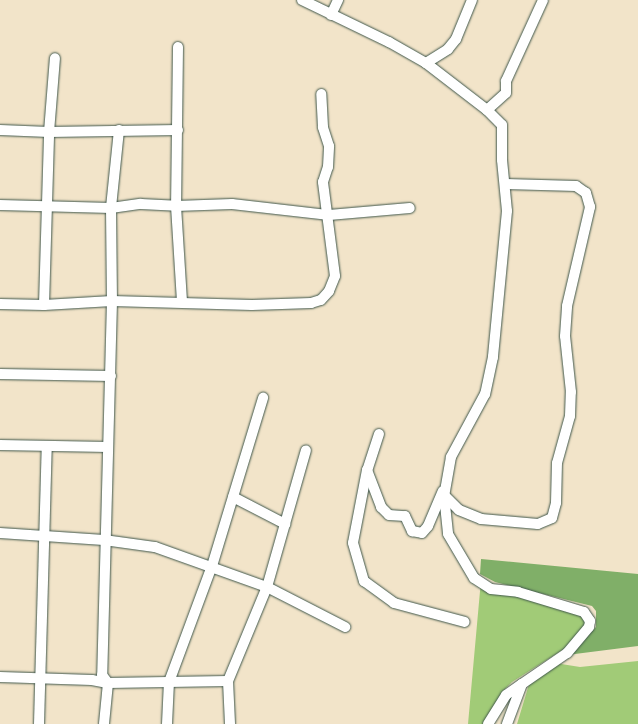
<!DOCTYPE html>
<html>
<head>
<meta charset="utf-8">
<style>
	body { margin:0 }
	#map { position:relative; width:638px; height:724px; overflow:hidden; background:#f2e4c9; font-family:"Balsamiq Sans",sans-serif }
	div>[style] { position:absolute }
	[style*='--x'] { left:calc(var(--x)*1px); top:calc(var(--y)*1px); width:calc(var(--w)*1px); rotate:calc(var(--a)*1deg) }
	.green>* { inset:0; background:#a1cb77 }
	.forest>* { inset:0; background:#80af68 }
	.roads { filter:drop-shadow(0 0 1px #3f564a) drop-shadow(0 0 1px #3f564a) }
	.minor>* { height:10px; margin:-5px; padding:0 5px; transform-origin:5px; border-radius:5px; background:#fff }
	span { translate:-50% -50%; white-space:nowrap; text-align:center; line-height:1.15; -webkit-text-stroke:3.5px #fdfcf7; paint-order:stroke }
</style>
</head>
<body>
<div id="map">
	<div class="green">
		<div style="clip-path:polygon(481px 580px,490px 588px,585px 611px,590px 621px,567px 647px,512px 682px,502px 692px,484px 724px,468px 724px)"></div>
		<div style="clip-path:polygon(638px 661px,638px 724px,517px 724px,530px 681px,555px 663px,580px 667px)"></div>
	</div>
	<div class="forest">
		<div style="clip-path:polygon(481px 559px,638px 574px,638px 646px,567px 655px,596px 627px,596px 611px,592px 606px,495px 582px,480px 574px)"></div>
	</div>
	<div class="roads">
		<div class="minor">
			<div style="--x:302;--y:0;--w:97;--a:25.8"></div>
			<div style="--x:389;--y:42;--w:43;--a:29.6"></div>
			<div style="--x:426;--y:63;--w:77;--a:37.6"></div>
			<div style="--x:487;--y:110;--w:21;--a:45"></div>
			<div style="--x:502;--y:125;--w:35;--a:90"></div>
			<div style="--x:502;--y:160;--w:51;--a:84.4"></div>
			<div style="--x:507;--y:211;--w:147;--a:95.5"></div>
			<div style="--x:493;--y:357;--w:38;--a:102"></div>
			<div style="--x:485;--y:394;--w:72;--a:118.4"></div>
			<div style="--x:451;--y:457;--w:39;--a:100"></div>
			<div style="--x:444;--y:495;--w:39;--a:84"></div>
			<div style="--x:448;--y:534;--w:51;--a:59.4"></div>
			<div style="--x:474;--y:578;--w:20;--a:33"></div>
			<div style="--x:491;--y:589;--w:27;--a:6"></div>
			<div style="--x:518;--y:592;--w:69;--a:16.9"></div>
			<div style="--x:584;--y:612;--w:11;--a:56"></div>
			<div style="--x:590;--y:621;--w:6;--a:99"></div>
			<div style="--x:589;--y:627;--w:34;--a:130"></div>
			<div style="--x:567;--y:653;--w:55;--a:145.4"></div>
			<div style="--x:522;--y:684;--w:43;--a:110.6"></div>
			<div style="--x:331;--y:15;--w:17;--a:-65"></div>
			<div style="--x:178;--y:47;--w:159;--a:90.7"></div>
			<div style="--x:176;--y:206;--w:96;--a:86.4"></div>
			<div style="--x:426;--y:63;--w:26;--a:-32"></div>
			<div style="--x:448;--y:49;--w:13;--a:-51"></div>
			<div style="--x:456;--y:39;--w:42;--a:-67.7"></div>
			<div style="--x:487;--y:110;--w:25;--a:-42"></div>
			<div style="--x:506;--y:93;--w:12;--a:-90"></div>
			<div style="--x:506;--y:81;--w:89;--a:-65.4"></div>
			<div style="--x:0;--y:130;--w:49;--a:2.3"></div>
			<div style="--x:49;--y:132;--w:129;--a:-0.9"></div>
			<div style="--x:119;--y:130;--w:78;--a:95.9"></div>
			<div style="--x:111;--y:208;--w:93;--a:89.4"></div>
			<div style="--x:112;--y:301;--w:374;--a:91.5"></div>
			<div style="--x:102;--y:675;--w:10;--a:53"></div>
			<div style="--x:108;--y:683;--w:120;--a:-1"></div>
			<div style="--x:228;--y:681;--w:43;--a:87.3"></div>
			<div style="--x:0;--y:205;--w:111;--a:1.5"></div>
			<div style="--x:111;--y:208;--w:30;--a:-8"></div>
			<div style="--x:141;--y:204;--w:35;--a:3"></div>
			<div style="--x:176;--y:206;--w:56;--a:-2"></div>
			<div style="--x:232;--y:204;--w:98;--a:6.5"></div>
			<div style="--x:329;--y:215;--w:81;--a:-4.9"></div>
			<div style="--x:0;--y:304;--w:44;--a:1.3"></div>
			<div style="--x:44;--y:305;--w:68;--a:-3.4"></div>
			<div style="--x:112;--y:301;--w:140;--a:1.6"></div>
			<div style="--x:252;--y:305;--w:59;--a:-1.9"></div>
			<div style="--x:311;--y:303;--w:10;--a:-17"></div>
			<div style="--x:321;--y:300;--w:12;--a:-48"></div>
			<div style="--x:329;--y:291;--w:16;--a:-68"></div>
			<div style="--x:335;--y:276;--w:95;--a:-97.3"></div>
			<div style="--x:323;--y:182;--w:16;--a:-72"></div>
			<div style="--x:328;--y:167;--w:21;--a:-87"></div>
			<div style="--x:329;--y:146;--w:20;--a:-108"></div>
			<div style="--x:323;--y:127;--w:33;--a:-93"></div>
			<div style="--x:44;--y:305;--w:173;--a:-88.3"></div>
			<div style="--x:49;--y:132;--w:74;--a:-85.4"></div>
			<div style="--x:0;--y:374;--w:111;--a:1"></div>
			<div style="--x:379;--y:434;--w:38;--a:108"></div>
			<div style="--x:367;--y:470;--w:40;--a:69"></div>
			<div style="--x:381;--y:507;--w:11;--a:45"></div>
			<div style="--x:389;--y:515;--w:16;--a:4"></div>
			<div style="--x:405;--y:516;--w:17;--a:65"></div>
			<div style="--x:412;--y:531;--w:10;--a:11"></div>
			<div style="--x:422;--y:533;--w:9;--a:-49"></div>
			<div style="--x:428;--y:526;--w:38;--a:-67"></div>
			<div style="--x:0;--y:445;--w:108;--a:1.1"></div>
			<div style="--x:367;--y:470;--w:74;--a:100.9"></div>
			<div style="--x:353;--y:543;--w:40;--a:74"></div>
			<div style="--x:364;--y:581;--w:37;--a:36"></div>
			<div style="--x:394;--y:603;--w:73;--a:15"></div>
			<div style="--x:444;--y:495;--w:21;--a:45"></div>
			<div style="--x:459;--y:510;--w:24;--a:22"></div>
			<div style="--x:481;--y:519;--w:57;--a:5"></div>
			<div style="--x:538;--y:524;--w:15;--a:-23"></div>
			<div style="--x:552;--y:518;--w:16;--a:-75"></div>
			<div style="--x:556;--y:503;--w:40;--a:-88.6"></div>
			<div style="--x:557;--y:463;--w:49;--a:-74.5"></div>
			<div style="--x:570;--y:416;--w:24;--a:-88"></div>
			<div style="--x:571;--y:392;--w:56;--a:-96.1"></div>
			<div style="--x:565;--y:336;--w:30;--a:-86"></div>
			<div style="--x:567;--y:306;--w:102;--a:-76.9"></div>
			<div style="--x:590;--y:207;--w:15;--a:-106"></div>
			<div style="--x:586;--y:193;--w:12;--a:-145"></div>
			<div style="--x:576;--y:186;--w:70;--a:-178.4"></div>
			<div style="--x:233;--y:497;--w:59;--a:27.4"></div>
			<div style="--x:0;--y:533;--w:104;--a:3.9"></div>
			<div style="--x:104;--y:540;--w:51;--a:7.8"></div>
			<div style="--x:155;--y:547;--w:119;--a:19.7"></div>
			<div style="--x:267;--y:587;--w:88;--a:27.1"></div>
			<div style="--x:0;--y:677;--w:92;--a:1.9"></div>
			<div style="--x:92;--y:680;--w:16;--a:11"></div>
			<div style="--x:108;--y:683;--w:41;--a:95.6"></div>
			<div style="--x:228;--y:681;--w:102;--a:-67.5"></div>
			<div style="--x:267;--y:587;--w:142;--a:-74.1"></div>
			<div style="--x:39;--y:724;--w:278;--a:-88.4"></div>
			<div style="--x:167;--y:724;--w:42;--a:-87.3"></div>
			<div style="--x:169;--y:682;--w:124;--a:-69.7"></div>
			<div style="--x:212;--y:566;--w:176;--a:-73.1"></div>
			<div style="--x:488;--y:724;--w:34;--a:-58"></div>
			<div style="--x:506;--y:695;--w:19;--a:-35"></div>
		</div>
	</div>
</div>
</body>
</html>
